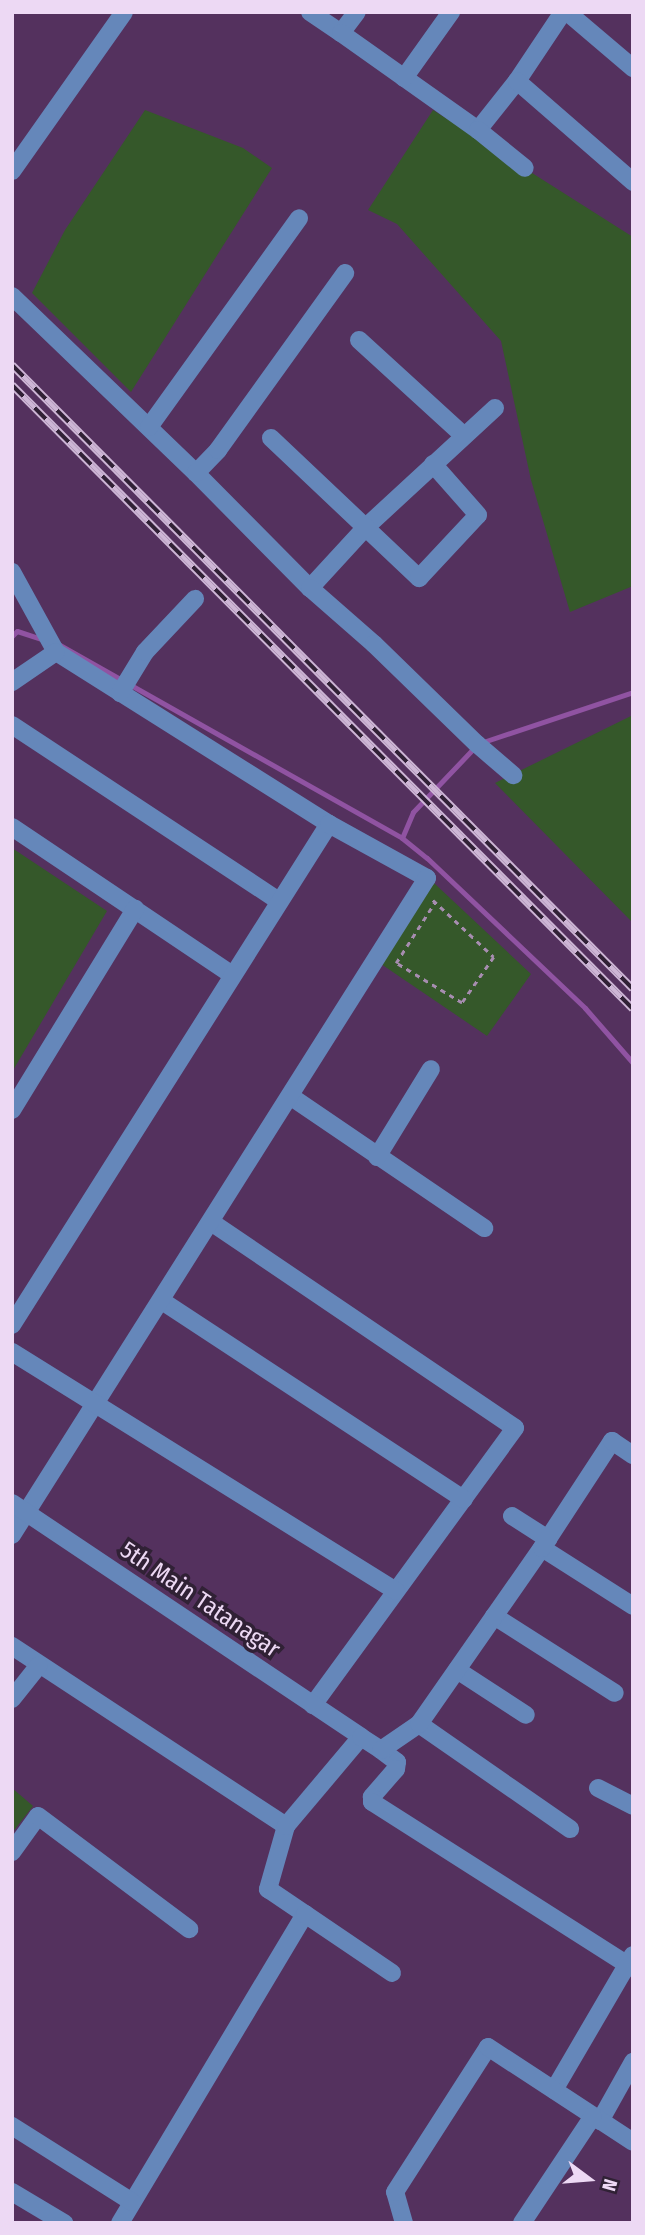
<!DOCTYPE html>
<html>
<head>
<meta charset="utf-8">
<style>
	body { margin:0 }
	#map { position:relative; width:645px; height:2235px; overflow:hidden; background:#54315e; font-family:"Fira Sans Condensed",sans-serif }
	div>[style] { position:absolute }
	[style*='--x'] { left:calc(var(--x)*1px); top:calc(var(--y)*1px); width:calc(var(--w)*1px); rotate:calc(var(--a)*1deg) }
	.green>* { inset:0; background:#35582a }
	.stream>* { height:5px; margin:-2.5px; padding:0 2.5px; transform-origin:2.5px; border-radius:2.5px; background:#9053a2 }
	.path>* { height:2.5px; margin-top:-1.25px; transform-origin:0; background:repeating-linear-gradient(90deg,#a78db0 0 5px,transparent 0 10px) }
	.minor>* { height:18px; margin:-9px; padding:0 9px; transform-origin:9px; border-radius:9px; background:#6587ba }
	.rail>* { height:8px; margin-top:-4px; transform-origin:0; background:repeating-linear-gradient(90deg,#302135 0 16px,#cdb6d5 0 32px); box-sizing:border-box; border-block:2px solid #cdb6d5 }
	span { translate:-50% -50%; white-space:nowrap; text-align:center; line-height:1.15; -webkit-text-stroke:7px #302135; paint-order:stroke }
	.street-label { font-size:24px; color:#edd9f4 }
	.frame { position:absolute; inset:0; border:14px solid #edd9f4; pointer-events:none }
	.north { position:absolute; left:554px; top:2144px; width:70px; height:70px; -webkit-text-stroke:5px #302135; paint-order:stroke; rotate:106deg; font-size:19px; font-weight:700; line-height:28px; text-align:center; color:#edd9f4 }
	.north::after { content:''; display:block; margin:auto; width:24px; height:32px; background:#edd9f4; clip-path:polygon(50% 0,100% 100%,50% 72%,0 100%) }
</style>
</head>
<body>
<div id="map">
	<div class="green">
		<div style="clip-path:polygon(145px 110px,243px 148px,272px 168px,131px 392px,32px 293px,65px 230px)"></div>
		<div style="clip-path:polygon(433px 110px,633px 237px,633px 586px,570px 612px,531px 480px,501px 341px,397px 224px,368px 210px)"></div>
		<div style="clip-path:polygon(633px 715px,633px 923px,495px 783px)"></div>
		<div style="clip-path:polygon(12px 848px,107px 911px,12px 1072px)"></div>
		<div style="clip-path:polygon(434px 883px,531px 974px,487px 1036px,381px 964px)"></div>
		<div style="clip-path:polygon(12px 1788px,33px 1806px,12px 1833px)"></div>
	</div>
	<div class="stream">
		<div style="--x:12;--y:636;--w:7;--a:-45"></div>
		<div style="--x:17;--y:631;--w:26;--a:18"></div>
		<div style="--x:58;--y:644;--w:395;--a:29.4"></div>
		<div style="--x:402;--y:838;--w:32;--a:39"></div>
		<div style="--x:427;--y:858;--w:218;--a:43.5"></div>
		<div style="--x:585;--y:1008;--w:73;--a:48.9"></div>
		<div style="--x:483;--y:742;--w:158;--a:-18.4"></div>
		<div style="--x:402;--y:838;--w:28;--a:-67"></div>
		<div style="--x:413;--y:812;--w:90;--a:-46.4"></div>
	</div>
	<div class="path">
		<div style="--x:433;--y:900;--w:83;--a:43.1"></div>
		<div style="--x:494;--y:957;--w:56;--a:124.8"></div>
		<div style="--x:462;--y:1003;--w:77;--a:-148.8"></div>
		<div style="--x:396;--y:963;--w:72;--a:-57.4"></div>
	</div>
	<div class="minor">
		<div style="--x:310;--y:12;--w:37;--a:34"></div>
		<div style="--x:341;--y:33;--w:26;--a:-53"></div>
		<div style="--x:567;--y:12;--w:87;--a:40.3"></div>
		<div style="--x:341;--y:33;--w:168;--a:35.3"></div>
		<div style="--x:478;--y:130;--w:63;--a:-51.5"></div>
		<div style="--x:517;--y:81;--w:83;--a:-56.3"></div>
		<div style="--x:404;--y:78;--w:81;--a:-54.5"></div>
		<div style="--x:517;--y:81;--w:154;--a:41"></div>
		<div style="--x:478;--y:130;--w:60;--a:39"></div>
		<div style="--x:12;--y:171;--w:194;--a:-54.8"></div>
		<div style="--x:12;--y:296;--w:255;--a:43.9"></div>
		<div style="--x:196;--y:473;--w:162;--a:45.3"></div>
		<div style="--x:359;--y:340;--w:142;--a:42.4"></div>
		<div style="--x:495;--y:408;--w:176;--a:137.3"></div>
		<div style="--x:366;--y:527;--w:83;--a:132.6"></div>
		<div style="--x:310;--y:588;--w:85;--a:41.2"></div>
		<div style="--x:374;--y:644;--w:144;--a:44.2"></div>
		<div style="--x:477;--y:744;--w:48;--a:40.7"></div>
		<div style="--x:149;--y:427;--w:257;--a:-54.3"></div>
		<div style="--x:271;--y:438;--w:204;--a:43.4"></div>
		<div style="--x:419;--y:578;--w:86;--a:-46.9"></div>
		<div style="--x:478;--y:515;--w:68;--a:-131.4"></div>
		<div style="--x:196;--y:473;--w:32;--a:-46"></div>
		<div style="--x:218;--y:450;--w:218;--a:-54.3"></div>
		<div style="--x:12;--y:572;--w:91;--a:61.2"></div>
		<div style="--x:56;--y:652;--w:323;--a:32.2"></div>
		<div style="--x:12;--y:682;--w:53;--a:-34.3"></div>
		<div style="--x:120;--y:693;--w:48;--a:-58.6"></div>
		<div style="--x:145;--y:652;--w:73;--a:-46.7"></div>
		<div style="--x:12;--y:725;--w:320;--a:33.4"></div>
		<div style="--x:12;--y:827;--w:265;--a:33.9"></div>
		<div style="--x:290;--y:1096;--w:235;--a:34.2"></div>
		<div style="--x:12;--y:1110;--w:236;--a:-58.5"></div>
		<div style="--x:377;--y:1157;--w:103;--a:-58.5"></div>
		<div style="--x:211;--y:1222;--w:367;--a:34.1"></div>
		<div style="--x:515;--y:1428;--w:343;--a:126.1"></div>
		<div style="--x:162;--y:1301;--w:361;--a:33.3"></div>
		<div style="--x:12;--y:1325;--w:593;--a:-57.68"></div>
		<div style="--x:329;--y:824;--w:112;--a:28.9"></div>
		<div style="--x:427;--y:878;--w:777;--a:122.28"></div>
		<div style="--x:12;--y:1352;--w:452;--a:31.9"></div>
		<div style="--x:12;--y:1503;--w:420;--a:33.8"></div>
		<div style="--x:512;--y:1516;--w:43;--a:32.6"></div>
		<div style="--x:542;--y:1548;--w:108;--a:32.5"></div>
		<div style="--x:494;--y:1616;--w:143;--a:32.5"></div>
		<div style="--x:12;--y:1646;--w:328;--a:33.3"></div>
		<div style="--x:286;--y:1826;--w:66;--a:105.9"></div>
		<div style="--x:268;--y:1889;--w:45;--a:34"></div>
		<div style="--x:305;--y:1914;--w:360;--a:120.9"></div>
		<div style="--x:457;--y:1670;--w:82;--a:33.1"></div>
		<div style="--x:12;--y:1699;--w:43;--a:-51.5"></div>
		<div style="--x:419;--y:1724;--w:184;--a:34.8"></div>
		<div style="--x:381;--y:1750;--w:20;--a:37"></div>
		<div style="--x:397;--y:1762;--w:7;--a:98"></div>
		<div style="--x:396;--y:1769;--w:37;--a:131"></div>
		<div style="--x:372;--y:1797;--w:5;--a:90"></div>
		<div style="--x:372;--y:1802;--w:309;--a:32.5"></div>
		<div style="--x:598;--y:1788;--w:39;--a:27"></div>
		<div style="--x:286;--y:1826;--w:116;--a:-49.9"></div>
		<div style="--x:361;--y:1737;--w:24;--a:33"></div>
		<div style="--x:381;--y:1750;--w:46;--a:-34.4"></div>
		<div style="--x:419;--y:1724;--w:215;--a:-55.1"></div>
		<div style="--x:542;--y:1548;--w:128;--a:-56.8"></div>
		<div style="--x:612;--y:1441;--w:25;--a:34"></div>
		<div style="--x:12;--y:1852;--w:44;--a:-54.2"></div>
		<div style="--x:38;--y:1816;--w:189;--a:36.8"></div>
		<div style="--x:305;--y:1914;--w:105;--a:34.1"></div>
		<div style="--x:554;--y:2090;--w:156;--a:-59.7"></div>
		<div style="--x:600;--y:2121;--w:68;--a:-60.8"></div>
		<div style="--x:12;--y:2126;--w:142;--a:32.3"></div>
		<div style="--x:12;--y:2192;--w:61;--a:30.8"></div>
		<div style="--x:404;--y:2223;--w:32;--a:-106"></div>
		<div style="--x:395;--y:2192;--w:172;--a:-57.3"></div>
		<div style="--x:488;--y:2047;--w:173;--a:33.2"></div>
		<div style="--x:522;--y:2223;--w:128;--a:-56.4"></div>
	</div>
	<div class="rail">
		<div style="--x:12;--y:365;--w:880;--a:45.14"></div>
		<div style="--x:12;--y:385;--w:880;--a:45.14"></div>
	</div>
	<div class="street-label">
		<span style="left:200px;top:1600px;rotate:34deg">5th Main Tatanagar</span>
	</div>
	<div class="frame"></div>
	<div class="north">N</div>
</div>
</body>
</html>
